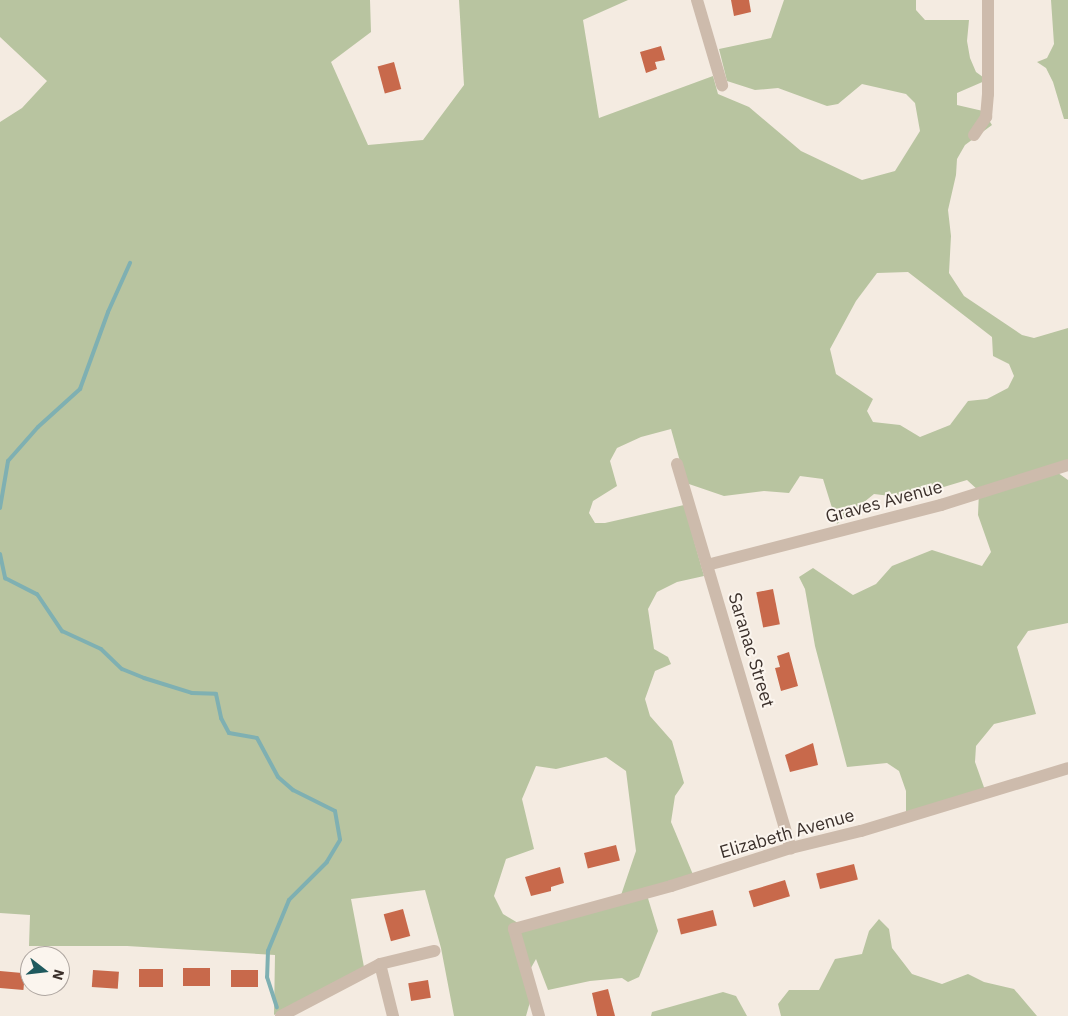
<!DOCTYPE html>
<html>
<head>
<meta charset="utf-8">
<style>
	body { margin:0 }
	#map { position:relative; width:1068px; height:1016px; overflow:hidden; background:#f4ebe1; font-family:"IBM Plex Sans",sans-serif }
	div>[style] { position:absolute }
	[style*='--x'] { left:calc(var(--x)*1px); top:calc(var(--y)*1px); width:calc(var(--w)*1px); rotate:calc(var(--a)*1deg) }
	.green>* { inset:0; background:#b8c4a0 }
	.stream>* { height:4px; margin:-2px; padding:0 2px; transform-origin:2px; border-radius:2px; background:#7fb0b2 }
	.building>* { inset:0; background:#c8694b; transform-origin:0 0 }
	.minor>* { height:12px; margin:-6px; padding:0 6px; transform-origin:6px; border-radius:6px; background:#cdbbac }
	span { translate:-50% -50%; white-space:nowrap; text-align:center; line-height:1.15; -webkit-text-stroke:4px #fbf5ee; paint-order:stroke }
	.street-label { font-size:18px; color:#3b302b }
	.north { position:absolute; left:20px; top:946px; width:50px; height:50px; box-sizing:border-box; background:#fbf5ee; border:1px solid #aea6a0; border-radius:50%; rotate:106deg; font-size:14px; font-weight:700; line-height:20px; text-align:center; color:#3b302b }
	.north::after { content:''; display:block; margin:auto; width:18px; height:22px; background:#1f5a5e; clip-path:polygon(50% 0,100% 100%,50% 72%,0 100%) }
</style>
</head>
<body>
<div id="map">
	<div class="green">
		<div style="clip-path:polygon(evenodd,0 0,370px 0,371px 32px,331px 62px,368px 145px,423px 140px,464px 85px,459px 0,628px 0,583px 20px,599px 118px,713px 76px,718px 94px,749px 107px,801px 151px,862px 180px,895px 171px,920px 131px,915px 103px,906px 94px,862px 84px,838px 104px,827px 106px,778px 88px,755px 90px,727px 81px,719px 49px,771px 38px,784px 0,916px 0,916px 10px,925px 20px,969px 20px,967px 41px,970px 58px,976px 72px,987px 80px,957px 93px,957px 105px,983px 111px,992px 125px,965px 145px,957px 159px,956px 175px,948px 210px,951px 236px,949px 273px,964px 296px,1022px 335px,1034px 338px,1068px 328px,1068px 463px,1051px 468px,1068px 480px,1068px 623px,1028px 631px,1017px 647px,1036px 714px,994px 724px,976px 746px,975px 762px,986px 793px,906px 818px,906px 791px,899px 771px,887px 763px,847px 767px,815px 646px,805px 589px,799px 577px,813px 568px,853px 595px,876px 584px,892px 566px,932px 550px,982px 566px,991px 552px,978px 515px,979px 491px,967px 480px,907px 498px,874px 494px,837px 524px,823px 479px,800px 476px,789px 493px,764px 491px,724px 496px,686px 483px,671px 429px,641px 437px,617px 448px,610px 461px,617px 486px,593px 501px,589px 513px,595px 523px,605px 523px,684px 505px,704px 576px,677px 582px,657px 592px,648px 609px,654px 649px,668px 657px,671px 664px,655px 671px,645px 699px,650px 716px,672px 741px,684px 783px,675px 796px,671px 822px,694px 877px,647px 895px,658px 931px,639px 977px,628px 982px,622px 978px,590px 981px,548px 990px,536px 959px,527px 975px,530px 1002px,526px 1016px,454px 1016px,441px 948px,425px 890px,351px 899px,364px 967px,274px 1015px,275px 955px,127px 946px,29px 946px,30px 915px,0 913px,0 122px,22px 108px,47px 81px,0 37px,0 0,908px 272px,992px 337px,993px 356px,1009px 364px,1014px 376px,1008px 388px,987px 399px,968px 401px,950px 425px,920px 437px,900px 425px,873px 422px,867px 411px,873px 399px,836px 374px,830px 349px,856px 301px,877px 273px,908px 272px,0 0,606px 757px,626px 771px,636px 851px,619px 901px,523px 926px,503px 914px,494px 896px,506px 859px,534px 849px,522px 799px,536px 766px,556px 769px,606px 757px)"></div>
		<div style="clip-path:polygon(1051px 0,1068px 0,1068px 119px,1064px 119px,1053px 82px,1046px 68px,1037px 62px,1047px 58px,1054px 44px)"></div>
		<div style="clip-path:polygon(879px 919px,889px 929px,892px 948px,912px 974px,942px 984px,968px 974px,984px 982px,1014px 989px,1037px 1016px,781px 1016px,778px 1004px,789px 990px,819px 990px,835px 959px,862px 954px,869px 931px)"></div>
		<div style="clip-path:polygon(723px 992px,736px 996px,747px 1016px,651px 1016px,652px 1012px)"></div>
	</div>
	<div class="stream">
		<div style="--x:0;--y:508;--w:48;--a:-80.3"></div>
		<div style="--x:8;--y:461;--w:45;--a:-48.6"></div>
		<div style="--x:38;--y:427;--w:57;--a:-42.1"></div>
		<div style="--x:80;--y:389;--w:82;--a:-70"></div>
		<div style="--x:108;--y:312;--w:54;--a:-65.8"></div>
		<div style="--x:0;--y:554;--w:25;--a:78"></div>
		<div style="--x:5;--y:578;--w:36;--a:27"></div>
		<div style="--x:37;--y:594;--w:45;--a:56"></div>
		<div style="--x:62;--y:631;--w:43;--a:24.8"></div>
		<div style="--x:101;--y:649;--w:29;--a:44"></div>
		<div style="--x:122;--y:669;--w:24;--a:22"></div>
		<div style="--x:144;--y:678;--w:50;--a:17.4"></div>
		<div style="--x:192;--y:693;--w:24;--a:2"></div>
		<div style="--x:216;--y:694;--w:25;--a:78"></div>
		<div style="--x:221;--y:718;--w:17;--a:62"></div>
		<div style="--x:229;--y:733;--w:28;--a:10"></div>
		<div style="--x:257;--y:738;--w:44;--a:61.7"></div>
		<div style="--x:278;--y:777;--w:20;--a:41"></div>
		<div style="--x:293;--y:790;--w:47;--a:26.6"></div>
		<div style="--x:335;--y:811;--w:29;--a:80"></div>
		<div style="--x:340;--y:840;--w:26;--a:121"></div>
		<div style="--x:327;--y:862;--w:54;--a:135"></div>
		<div style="--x:289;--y:900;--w:55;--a:112.4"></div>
		<div style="--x:268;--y:951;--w:26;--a:92"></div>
		<div style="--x:267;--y:977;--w:32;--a:72"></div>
	</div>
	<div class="building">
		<div style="clip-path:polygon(731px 0,749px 0,751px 12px,734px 16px)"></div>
		<div style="clip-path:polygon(661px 46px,665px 60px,655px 62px,657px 69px,646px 73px,640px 52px)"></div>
		<div style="left:394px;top:62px;width:28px;height:17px;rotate:75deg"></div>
		<div style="left:773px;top:589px;width:36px;height:17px;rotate:79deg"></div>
		<div style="clip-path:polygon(789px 652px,798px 686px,781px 691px,775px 668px,780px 667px,777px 656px)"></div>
		<div style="clip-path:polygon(813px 743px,818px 765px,790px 772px,785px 755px)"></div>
		<div style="left:616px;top:845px;width:16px;height:33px;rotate:76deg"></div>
		<div style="left:854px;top:864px;width:16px;height:39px;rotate:76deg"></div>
		<div style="clip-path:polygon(560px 867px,564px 883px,551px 887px,551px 891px,531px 896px,525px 877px)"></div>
		<div style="left:785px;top:880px;width:17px;height:38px;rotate:73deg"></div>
		<div style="left:403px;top:909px;width:28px;height:20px;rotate:75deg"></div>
		<div style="left:713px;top:910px;width:16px;height:37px;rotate:76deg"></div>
		<div style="left:183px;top:968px;width:27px;height:18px"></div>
		<div style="left:139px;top:969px;width:24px;height:18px"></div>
		<div style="left:93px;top:970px;width:26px;height:17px;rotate:4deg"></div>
		<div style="left:231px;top:970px;width:27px;height:17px"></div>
		<div style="left:0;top:971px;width:25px;height:17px;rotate:5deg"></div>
		<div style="left:428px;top:980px;width:18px;height:20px;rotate:81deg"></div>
		<div style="clip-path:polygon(608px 989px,615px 1016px,597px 1016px,592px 993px)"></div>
	</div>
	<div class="minor">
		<div style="--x:697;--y:0;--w:89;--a:73.6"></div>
		<div style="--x:974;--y:135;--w:22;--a:-56"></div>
		<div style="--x:986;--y:117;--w:23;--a:-85"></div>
		<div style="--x:988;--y:94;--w:94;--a:-90"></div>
		<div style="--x:677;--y:464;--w:401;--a:73.5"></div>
		<div style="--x:707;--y:565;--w:242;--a:-14.4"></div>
		<div style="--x:941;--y:505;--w:133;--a:-17.5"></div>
		<div style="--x:380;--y:964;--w:54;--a:76"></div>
		<div style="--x:281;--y:1016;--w:112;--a:-27.7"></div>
		<div style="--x:380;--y:964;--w:56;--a:-13.5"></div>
		<div style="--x:539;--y:1016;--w:91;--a:-106"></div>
		<div style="--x:514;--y:929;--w:163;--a:-15.3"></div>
		<div style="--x:671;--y:886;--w:126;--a:-17.6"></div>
		<div style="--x:791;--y:848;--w:72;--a:-13.7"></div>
		<div style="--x:861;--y:831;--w:216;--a:-16.9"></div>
	</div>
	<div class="street-label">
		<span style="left:884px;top:502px;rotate:-15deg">Graves Avenue</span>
		<span style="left:751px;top:650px;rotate:73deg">Saranac Street</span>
		<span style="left:787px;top:834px;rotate:-16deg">Elizabeth Avenue</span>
	</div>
	<div class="north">N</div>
</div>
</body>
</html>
